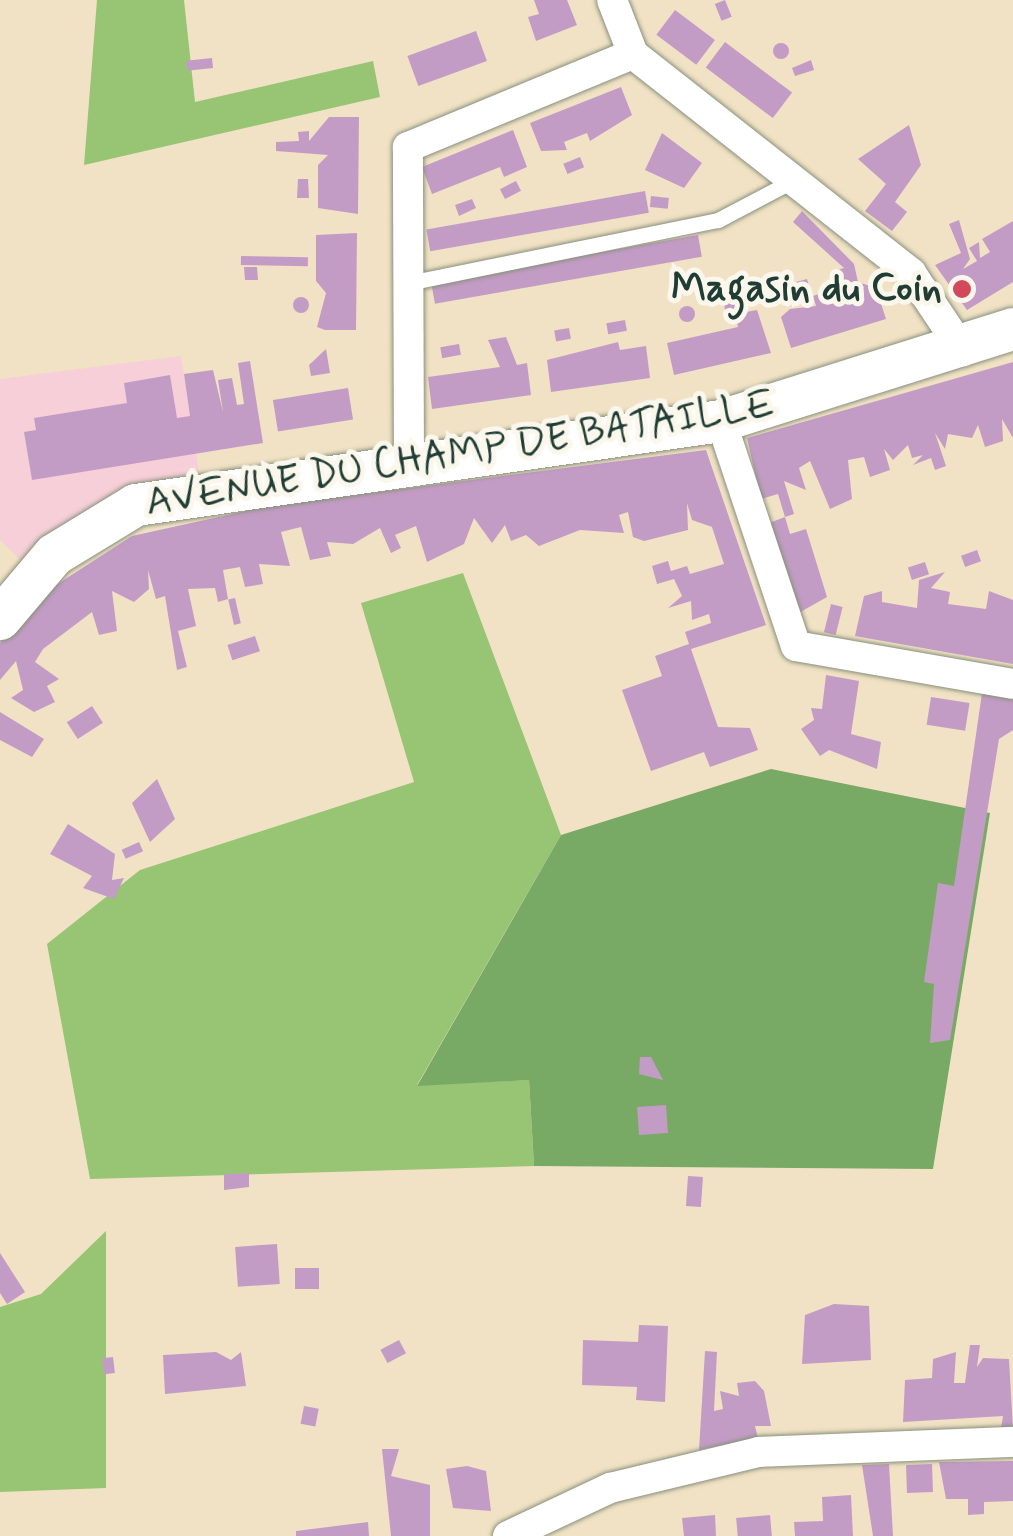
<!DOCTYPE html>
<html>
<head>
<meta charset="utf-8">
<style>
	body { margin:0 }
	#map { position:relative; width:1013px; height:1536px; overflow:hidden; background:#f1e2c5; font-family:Mynerve,sans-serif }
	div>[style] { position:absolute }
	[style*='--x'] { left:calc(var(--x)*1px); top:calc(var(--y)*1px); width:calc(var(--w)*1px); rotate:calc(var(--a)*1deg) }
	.built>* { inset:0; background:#f6cfd8 }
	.green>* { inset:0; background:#97c573 }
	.forest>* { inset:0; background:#79aa65 }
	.building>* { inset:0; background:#c39cc6; transform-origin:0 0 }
	.round { border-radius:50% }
	.roads { filter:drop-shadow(0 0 2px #88907c) drop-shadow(0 0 2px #88907c) }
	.lane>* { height:15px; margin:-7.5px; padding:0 7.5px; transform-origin:7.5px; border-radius:7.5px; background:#fff }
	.street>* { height:30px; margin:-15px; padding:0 15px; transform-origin:15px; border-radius:15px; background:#fff }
	.secondary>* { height:42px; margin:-21px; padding:0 21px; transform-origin:21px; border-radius:21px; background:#fff }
	.dots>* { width:28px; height:28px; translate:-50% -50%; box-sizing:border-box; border:5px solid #fbf7ec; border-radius:50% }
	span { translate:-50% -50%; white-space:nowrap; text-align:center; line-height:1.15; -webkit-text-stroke:10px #fbf7ec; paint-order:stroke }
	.poi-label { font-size:40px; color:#1f3d34; font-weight:700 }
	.right { translate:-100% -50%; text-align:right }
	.street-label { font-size:40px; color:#1f3d34 }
</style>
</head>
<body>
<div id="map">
	<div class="built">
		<div style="clip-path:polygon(181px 356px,202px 491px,36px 575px,0 540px,0 379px)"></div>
	</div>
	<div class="green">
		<div style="clip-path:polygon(97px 0,184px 0,195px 102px,373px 61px,380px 97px,84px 165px)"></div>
		<div style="clip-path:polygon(463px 573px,561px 835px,417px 1085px,529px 1080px,534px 1166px,90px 1179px,47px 944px,140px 870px,414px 782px,361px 603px)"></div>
		<div style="clip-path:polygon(106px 1231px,106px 1488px,0 1492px,0 1307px,41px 1294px)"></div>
	</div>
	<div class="forest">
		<div style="clip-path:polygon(771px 769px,990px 813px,933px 1169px,534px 1166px,529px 1080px,417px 1086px,561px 835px)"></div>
	</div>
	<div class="building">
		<div style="clip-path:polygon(534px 0,567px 0,577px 25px,536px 41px,528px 17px,539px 14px)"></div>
		<div style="left:725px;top:0;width:18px;height:11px;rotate:68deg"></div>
		<div style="left:675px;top:10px;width:50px;height:31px;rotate:37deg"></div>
		<div style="left:476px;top:31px;width:32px;height:73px;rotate:70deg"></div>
		<div style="left:725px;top:42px;width:84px;height:32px;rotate:37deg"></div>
		<div class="round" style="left:773px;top:43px;width:16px;height:16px"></div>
		<div style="left:212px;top:58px;width:10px;height:26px;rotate:84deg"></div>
		<div style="clip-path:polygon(811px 60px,814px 70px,795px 76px,792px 68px)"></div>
		<div style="clip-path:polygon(621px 87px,632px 115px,590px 141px,587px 133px,564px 142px,567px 150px,541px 151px,530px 123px)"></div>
		<div style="clip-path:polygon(329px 117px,359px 117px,358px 214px,318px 208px,318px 165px,328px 155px,276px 151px,276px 142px,299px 141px,298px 132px,309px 131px,309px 141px)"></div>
		<div style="clip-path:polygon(909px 125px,921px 165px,895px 202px,907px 212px,892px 231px,865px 211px,886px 184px,858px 159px)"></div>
		<div style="clip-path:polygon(513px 130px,527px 167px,504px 177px,500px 167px,432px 194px,422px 167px)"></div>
		<div style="clip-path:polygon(662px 133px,702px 163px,684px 188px,645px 170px)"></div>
		<div style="left:580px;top:157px;width:11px;height:18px;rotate:68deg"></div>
		<div style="clip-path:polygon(298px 179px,308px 179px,309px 198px,297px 198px)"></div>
		<div style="left:516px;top:181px;width:11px;height:18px;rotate:63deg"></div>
		<div style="left:645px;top:191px;width:22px;height:222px;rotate:80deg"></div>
		<div style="left:651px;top:196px;width:18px;height:11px;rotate:6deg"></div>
		<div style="clip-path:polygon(472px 199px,476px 208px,459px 216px,455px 205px)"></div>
		<div style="clip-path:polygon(802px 211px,854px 264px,858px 282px,876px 288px,886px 319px,791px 348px,781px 317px,790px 309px,816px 306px,813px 296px,825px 292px,829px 302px,851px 295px,834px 271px,844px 268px,793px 222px)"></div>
		<div style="clip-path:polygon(959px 220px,970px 259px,963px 269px,977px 261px,969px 248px,979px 242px,980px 258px,990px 252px,982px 239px,1013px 221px,1013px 282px,967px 310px,935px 265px,961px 253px,949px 224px)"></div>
		<div style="clip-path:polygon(357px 233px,356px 330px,325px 330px,317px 327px,326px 293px,316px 281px,316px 235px)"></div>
		<div style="left:698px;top:235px;width:22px;height:271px;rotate:80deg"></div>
		<div style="left:241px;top:256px;width:67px;height:9px;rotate:1deg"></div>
		<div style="clip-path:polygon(244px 267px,257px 267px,258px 280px,245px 280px)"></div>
		<div style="left:807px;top:279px;width:11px;height:19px;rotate:75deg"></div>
		<div class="round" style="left:293px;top:297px;width:16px;height:16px"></div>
		<div style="left:742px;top:297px;width:11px;height:19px;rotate:80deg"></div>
		<div class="round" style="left:679px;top:306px;width:16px;height:16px"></div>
		<div style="clip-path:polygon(757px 310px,771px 353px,674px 375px,667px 343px,738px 327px,735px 314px)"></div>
		<div style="left:625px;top:320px;width:11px;height:19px;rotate:80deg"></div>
		<div style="left:569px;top:328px;width:11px;height:15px;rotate:80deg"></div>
		<div style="clip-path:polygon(506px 337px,517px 365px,527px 363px,531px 395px,432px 409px,428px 377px,500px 367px,488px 340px)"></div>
		<div style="clip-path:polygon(618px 342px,620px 350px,646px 346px,650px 378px,551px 392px,547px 360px)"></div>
		<div style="left:459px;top:344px;width:11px;height:19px;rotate:80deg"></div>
		<div style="clip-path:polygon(326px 349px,330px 373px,311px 376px,309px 365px)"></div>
		<div style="clip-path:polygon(250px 361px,263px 443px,32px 480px,24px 432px,36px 430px,34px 418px,127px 403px,124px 383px,170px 375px,177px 418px,190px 416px,184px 374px,213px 370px,223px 412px,218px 380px,232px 378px,237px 405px,244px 404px,238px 363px)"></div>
		<div style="clip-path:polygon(1013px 362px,1013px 438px,1002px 419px,1003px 441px,985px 447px,978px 425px,972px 438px,948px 434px,945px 449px,935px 433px,946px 466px,935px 470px,931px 458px,913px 465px,923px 455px,912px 458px,908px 445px,893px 460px,884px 449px,890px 470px,870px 477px,864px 457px,848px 460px,852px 499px,830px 509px,810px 461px,799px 468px,806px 490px,784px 481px,794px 514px,785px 517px,778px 494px,761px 499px,747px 438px)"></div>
		<div style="left:348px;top:388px;width:32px;height:76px;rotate:81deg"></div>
		<div style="clip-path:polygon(706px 450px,766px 625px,691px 649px,718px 727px,750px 728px,758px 750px,710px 767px,704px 752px,651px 771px,622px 690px,662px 676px,655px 656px,689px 644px,685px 632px,711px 623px,709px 614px,692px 620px,691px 601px,668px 608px,682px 596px,674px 579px,657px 584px,652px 566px,668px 561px,671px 571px,687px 566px,690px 574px,724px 564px,712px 527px,692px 520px,687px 503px,688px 530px,644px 541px,633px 537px,628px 512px,619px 515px,624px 533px,580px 530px,539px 546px,526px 535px,511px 541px,505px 525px,492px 543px,474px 518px,464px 544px,427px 562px,416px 526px,395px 535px,401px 548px,391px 553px,380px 528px,353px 544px,327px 542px,331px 556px,310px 560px,301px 527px,281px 532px,290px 566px,259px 564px,263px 584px,245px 587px,240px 567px,223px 570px,228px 599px,218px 602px,215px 588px,188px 589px,196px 626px,178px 631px,187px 667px,177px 670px,165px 596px,156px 599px,148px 570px,149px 589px,134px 602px,112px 591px,117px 631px,99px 635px,92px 612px,43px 649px,35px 662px,59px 679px,47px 686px,55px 702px,34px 712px,11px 698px,23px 690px,16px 661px,0 680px,0 643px,36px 598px,132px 536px,269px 506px)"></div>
		<div style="clip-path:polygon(785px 517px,790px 534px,806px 529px,827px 597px,797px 614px,769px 523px)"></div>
		<div style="left:977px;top:550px;width:12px;height:17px;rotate:70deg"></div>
		<div style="left:925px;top:562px;width:13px;height:18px;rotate:72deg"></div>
		<div style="clip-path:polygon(945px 572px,931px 588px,950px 592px,948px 604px,986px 609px,989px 591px,1013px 600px,1013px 664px,855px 636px,864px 596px,882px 591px,882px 602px,917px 608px,919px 580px)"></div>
		<div style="left:235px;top:598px;width:26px;height:7px;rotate:77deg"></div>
		<div style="left:831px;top:604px;width:12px;height:29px;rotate:14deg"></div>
		<div style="left:255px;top:636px;width:16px;height:29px;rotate:72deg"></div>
		<div style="clip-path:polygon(826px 675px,859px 681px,851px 734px,881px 742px,877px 769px,829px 750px,820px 756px,801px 729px,814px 720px,811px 708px,822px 709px)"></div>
		<div style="clip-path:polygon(982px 693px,1013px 698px,1013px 730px,999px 739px,950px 1040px,930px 1043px,934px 984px,924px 982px,938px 883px,954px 886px)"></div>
		<div style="left:931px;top:697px;width:39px;height:28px;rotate:9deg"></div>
		<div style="left:92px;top:706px;width:20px;height:30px;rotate:57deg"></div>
		<div style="clip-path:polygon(0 712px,44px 739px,32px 757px,0 740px)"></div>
		<div style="clip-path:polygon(157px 779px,175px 819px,150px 842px,132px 803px)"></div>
		<div style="clip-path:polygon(68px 824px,115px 854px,112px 880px,124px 878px,114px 899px,83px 888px,92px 876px,50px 854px)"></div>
		<div style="left:139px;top:842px;width:10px;height:19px;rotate:66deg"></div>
		<div style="clip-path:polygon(640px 1057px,651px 1057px,663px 1080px,639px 1074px)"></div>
		<div style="left:666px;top:1105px;width:28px;height:29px;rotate:86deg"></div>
		<div style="clip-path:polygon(249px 1173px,249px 1187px,224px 1190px,224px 1174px)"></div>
		<div style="left:688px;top:1176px;width:15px;height:30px;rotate:4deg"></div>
		<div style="left:277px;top:1244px;width:40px;height:42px;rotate:86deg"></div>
		<div style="clip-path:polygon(0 1253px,25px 1292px,7px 1304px,0 1293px)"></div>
		<div style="left:319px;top:1268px;width:21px;height:24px;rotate:90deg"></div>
		<div style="clip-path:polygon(834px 1304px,869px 1306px,871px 1360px,802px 1364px,805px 1315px)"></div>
		<div style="clip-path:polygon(639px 1325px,668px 1326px,665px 1402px,636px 1400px,637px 1387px,582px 1385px,583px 1340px,638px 1342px)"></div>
		<div style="left:399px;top:1340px;width:15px;height:21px;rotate:62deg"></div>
		<div style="clip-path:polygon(970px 1345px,980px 1345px,977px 1367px,983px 1358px,1009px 1359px,1013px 1429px,1001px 1429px,1003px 1416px,903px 1422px,905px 1380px,932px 1378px,933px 1359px,956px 1352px,954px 1383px,965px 1383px)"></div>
		<div style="clip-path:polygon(705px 1351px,717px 1352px,714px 1411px,723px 1409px,720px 1391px,739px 1396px,737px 1383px,755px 1381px,764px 1391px,771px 1426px,755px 1426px,758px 1438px,699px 1450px)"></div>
		<div style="clip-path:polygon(216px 1352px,231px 1360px,241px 1352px,246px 1386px,165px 1394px,163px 1355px)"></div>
		<div style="left:113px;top:1357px;width:16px;height:11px;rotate:83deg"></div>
		<div style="left:304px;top:1406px;width:15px;height:18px;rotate:11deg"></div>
		<div style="clip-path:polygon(382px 1449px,399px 1449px,391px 1476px,430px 1485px,430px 1536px,391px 1536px)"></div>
		<div style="clip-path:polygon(1013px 1461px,1013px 1501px,984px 1502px,984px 1514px,968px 1515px,968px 1499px,946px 1499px,939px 1462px)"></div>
		<div style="clip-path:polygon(889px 1464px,893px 1536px,873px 1536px,862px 1465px)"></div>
		<div style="left:932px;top:1464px;width:28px;height:26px;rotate:88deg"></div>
		<div style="clip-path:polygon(467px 1466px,486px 1471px,491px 1511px,453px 1508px,446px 1469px)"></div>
		<div style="clip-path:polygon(851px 1495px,853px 1536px,795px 1536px,794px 1522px,823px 1521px,822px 1497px)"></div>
		<div style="clip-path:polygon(715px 1515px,716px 1536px,684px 1536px,682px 1518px)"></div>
		<div style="left:770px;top:1515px;width:21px;height:34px;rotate:85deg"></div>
		<div style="clip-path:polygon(368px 1522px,369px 1536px,296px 1536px,296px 1531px)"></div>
	</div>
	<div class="roads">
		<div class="lane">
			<div style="--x:408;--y:283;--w:316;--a:-11.5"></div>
			<div style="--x:718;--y:220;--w:86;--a:-27.8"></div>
		</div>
		<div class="street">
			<div style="--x:612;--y:0;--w:58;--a:68.7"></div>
			<div style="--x:633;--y:54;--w:354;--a:38.2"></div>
			<div style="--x:911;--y:273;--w:94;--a:56.3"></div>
			<div style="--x:721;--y:421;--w:237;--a:71.6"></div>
			<div style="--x:796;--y:646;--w:220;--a:9.9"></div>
			<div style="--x:409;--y:464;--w:317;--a:-90.2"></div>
			<div style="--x:408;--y:147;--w:243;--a:-22.5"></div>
			<div style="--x:508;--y:1536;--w:113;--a:-25.2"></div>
			<div style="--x:610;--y:1488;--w:153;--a:-13.6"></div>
			<div style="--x:759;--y:1452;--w:254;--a:-2.3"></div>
		</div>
		<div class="secondary">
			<div style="--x:0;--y:619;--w:84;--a:-49.8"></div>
			<div style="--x:54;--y:555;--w:96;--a:-31.4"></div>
			<div style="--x:136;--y:505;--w:591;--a:-8.17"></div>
			<div style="--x:721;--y:421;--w:306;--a:-17.5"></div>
		</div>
	</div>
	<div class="dots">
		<div style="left:962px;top:289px;background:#d1495b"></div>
	</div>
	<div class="poi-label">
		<span class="right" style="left:942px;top:289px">Magasin du Coin</span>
	</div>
	<div class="street-label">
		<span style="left:460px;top:454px;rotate:-9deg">AVENUE DU CHAMP DE BATAILLE</span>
	</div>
</div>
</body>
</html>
